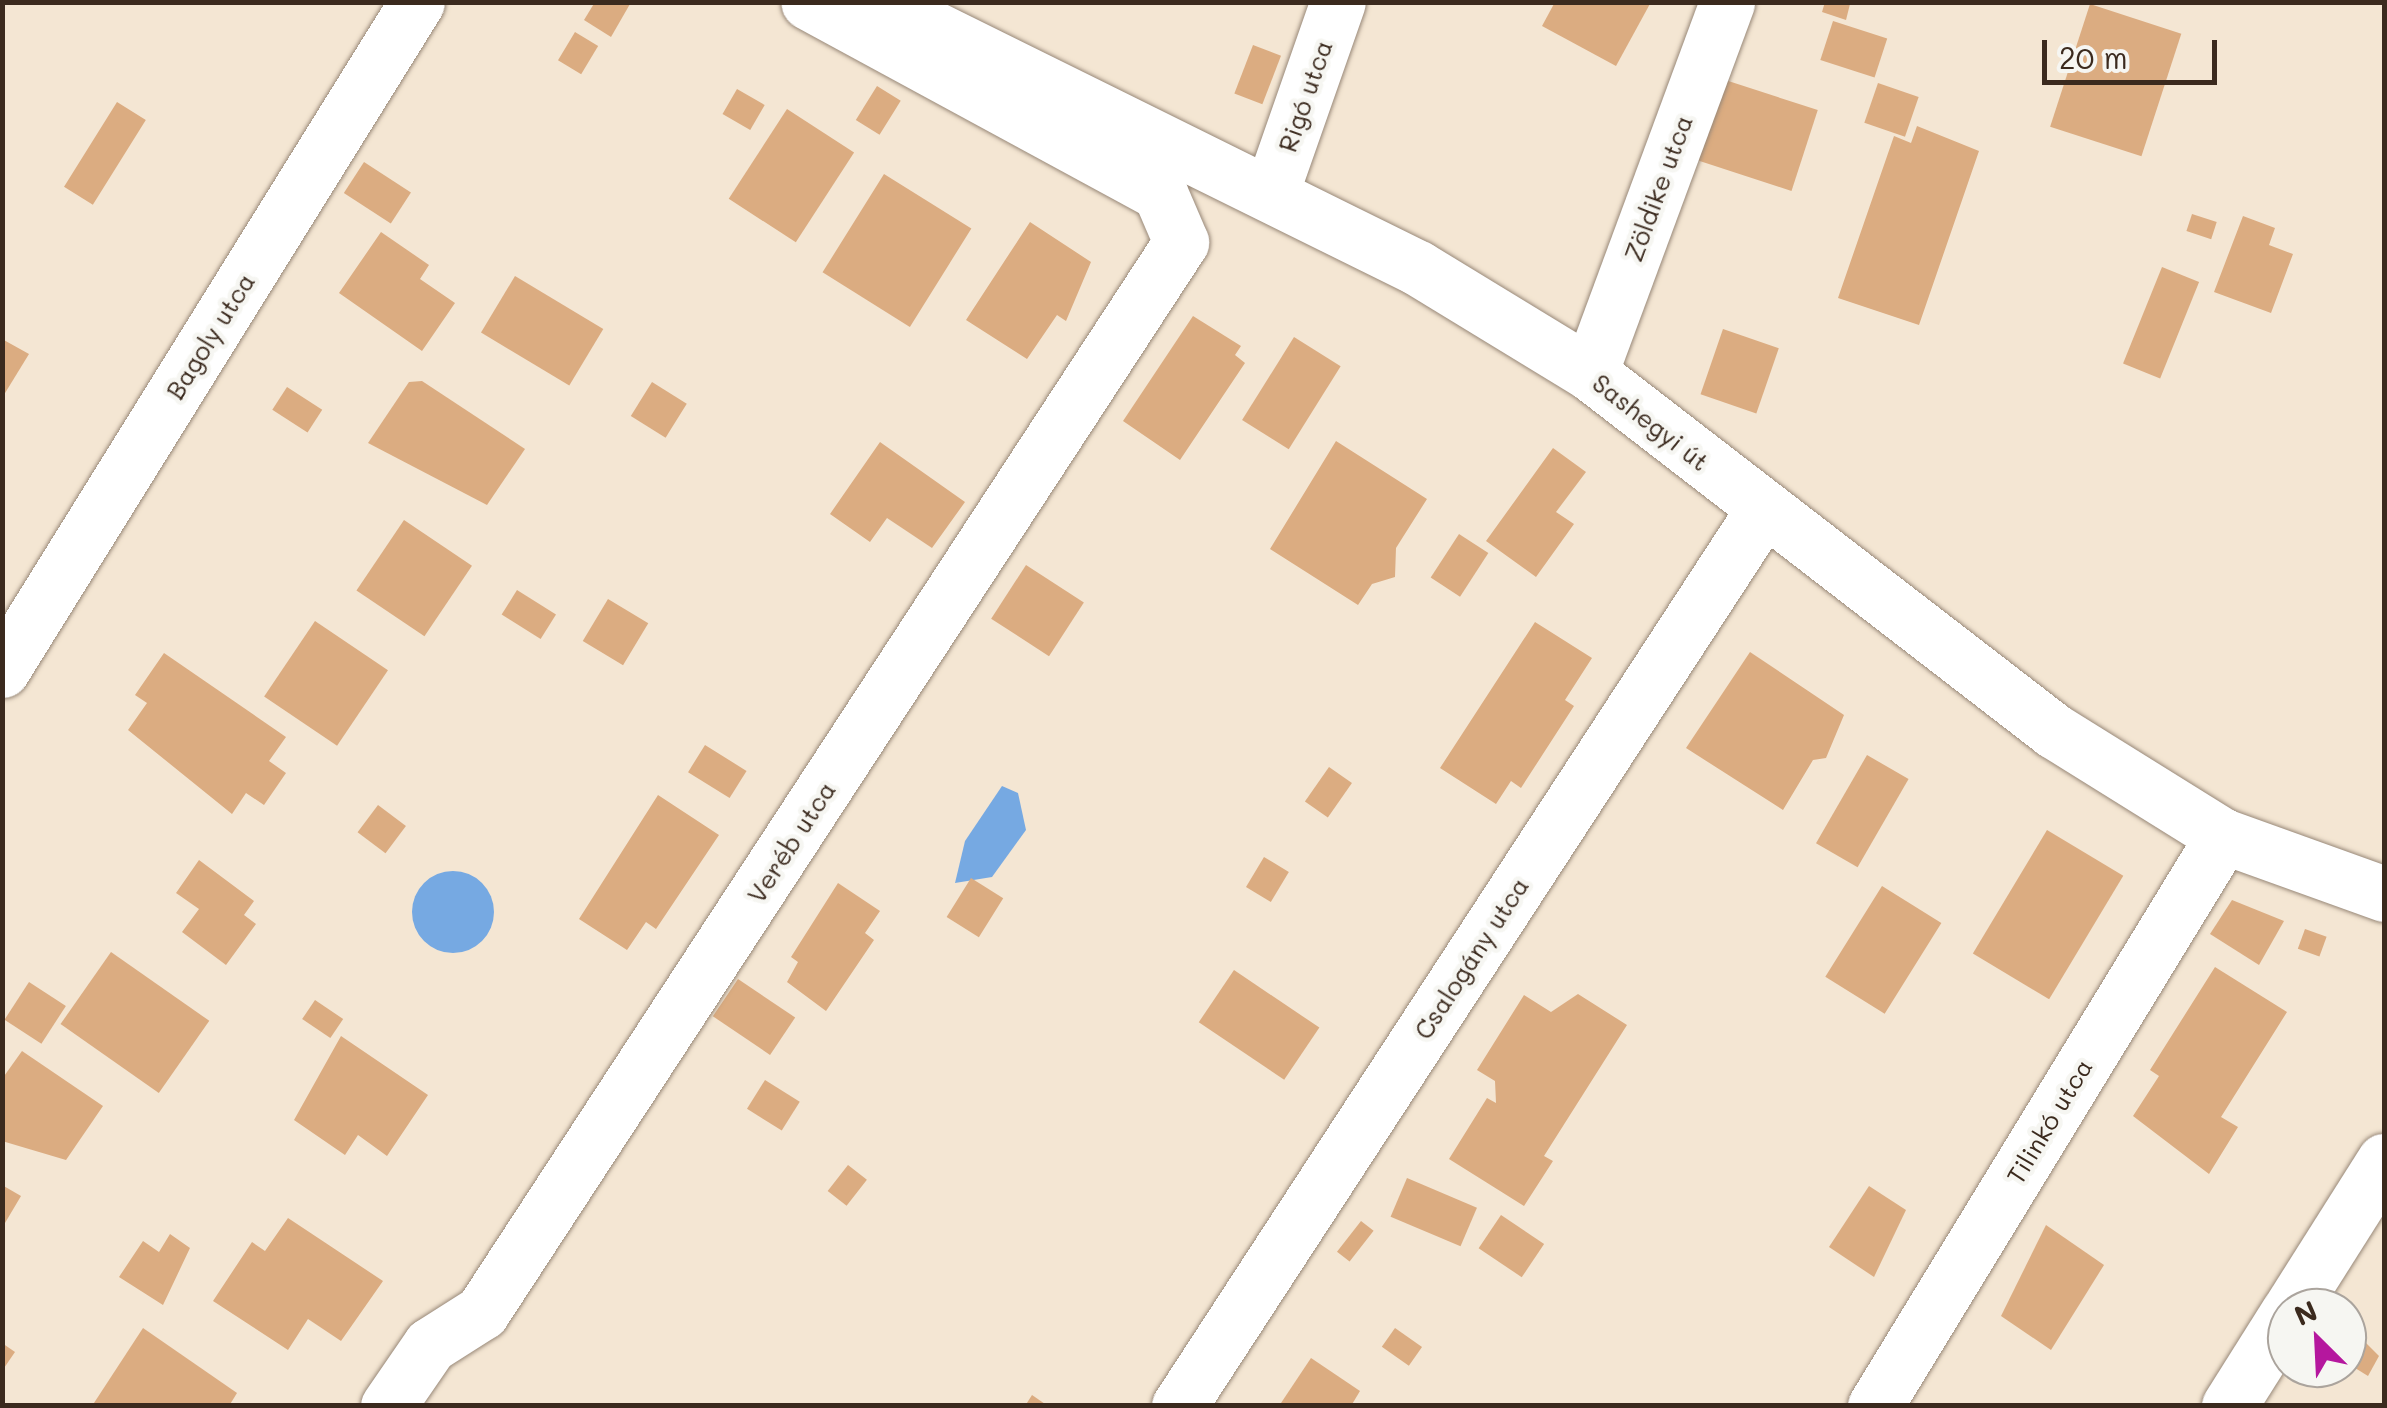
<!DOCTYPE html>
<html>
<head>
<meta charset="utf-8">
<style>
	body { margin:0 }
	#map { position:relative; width:2387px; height:1408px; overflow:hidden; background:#f4e6d3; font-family:Mali,sans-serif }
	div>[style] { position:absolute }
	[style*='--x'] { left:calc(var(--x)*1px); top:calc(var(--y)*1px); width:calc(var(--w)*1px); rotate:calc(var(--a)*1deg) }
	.water>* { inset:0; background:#76a9e2 }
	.round { border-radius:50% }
	.building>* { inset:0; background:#dbac81; transform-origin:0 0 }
	.roads { filter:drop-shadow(0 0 2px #988878) drop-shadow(0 0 2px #988878) }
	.minor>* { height:55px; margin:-27.5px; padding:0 27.5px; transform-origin:27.5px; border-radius:27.5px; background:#fff }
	span { translate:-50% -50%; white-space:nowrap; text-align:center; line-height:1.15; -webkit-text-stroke:9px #f6f6f2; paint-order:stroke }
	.street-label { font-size:25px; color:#3b2a1e }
	.frame { position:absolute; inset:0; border:5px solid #3b2a1e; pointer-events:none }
	.north { position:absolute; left:2267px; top:1288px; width:100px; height:100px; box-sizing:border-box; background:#f6f6f2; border:2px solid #aba49d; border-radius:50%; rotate:336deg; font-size:28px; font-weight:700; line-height:40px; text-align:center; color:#3b2a1e }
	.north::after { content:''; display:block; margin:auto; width:35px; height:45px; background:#b5179e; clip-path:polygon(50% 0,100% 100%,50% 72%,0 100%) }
	.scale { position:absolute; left:2042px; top:40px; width:175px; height:45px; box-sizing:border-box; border:5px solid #3b2a1e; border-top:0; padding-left:12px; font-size:30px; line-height:35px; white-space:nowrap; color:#3b2a1e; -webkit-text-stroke:8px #f6f6f2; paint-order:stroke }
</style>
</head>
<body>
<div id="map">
	<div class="water">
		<div style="clip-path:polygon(1002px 786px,1018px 793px,1026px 830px,992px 877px,955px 883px,965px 841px)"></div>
		<div class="round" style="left:412px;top:871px;width:82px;height:82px"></div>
	</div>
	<div class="building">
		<div style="clip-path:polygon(595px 2px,630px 4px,611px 37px,584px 20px)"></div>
		<div style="clip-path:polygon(1555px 2px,1651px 2px,1616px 66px,1542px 26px)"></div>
		<div style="clip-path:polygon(1825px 2px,1850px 4px,1846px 20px,1822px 12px)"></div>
		<div style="left:2090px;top:4px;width:96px;height:129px;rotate:18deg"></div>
		<div style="left:1833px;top:21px;width:57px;height:41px;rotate:18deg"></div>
		<div style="left:575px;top:32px;width:27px;height:33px;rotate:31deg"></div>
		<div style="left:1253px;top:45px;width:30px;height:52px;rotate:21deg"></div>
		<div style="left:1716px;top:77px;width:107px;height:85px;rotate:18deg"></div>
		<div style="left:1878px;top:83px;width:43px;height:42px;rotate:19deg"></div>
		<div style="left:877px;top:86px;width:28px;height:40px;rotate:32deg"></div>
		<div style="left:737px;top:89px;width:32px;height:29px;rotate:30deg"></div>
		<div style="left:117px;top:102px;width:34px;height:100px;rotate:32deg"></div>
		<div style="left:787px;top:109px;width:80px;height:107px;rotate:33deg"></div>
		<div style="clip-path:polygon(1917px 126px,1979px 151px,1919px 325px,1838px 298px,1894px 136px,1911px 143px)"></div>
		<div style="left:364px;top:162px;width:56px;height:37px;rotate:33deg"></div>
		<div style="left:884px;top:174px;width:103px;height:116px;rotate:32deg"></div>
		<div style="left:2192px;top:214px;width:26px;height:18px;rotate:18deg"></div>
		<div style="clip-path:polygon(2243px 216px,2275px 228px,2269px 245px,2293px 254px,2271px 313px,2214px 292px)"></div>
		<div style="clip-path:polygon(1030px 222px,1091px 262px,1066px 321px,1057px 315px,1027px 359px,966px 320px)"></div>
		<div style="clip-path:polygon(381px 232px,429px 265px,420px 279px,455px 303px,422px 351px,339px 293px)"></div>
		<div style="left:2162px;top:267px;width:40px;height:104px;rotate:22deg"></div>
		<div style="left:515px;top:276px;width:103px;height:66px;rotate:31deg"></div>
		<div style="clip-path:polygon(1193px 316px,1241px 346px,1235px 355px,1245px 363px,1180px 460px,1123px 421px)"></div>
		<div style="left:1723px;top:329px;width:59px;height:69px;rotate:19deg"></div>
		<div style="left:1294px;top:337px;width:55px;height:98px;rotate:32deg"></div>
		<div style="clip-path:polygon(2px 339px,29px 354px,2px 398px)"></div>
		<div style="clip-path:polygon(422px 381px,525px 449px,487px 505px,368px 443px,409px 382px)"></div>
		<div style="left:652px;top:382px;width:41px;height:40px;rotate:32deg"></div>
		<div style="left:287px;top:387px;width:42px;height:27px;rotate:33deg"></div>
		<div style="clip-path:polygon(1336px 441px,1427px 499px,1396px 548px,1395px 577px,1372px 584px,1358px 605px,1270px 549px)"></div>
		<div style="clip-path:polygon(880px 442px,965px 502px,932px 548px,887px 518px,870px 542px,830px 514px)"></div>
		<div style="clip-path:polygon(1553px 448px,1586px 472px,1556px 512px,1574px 524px,1536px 577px,1486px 541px)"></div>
		<div style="left:404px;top:520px;width:82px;height:85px;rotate:34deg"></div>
		<div style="left:1459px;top:534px;width:35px;height:52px;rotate:33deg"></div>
		<div style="left:1026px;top:565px;width:69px;height:64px;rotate:33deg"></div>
		<div style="left:517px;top:590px;width:46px;height:29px;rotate:32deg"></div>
		<div style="left:608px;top:599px;width:47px;height:49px;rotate:31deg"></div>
		<div style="left:315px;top:621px;width:88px;height:91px;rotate:34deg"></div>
		<div style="clip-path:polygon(1535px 622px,1592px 658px,1565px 700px,1574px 706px,1521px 788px,1511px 781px,1496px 804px,1440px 768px)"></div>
		<div style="clip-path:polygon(1750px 652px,1844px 715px,1826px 758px,1813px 760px,1783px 810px,1686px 748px)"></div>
		<div style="clip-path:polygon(164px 653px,286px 737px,269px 761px,286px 773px,264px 805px,246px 793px,232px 814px,128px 730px,147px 703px,135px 695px)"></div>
		<div style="left:705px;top:745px;width:49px;height:32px;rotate:32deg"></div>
		<div style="left:1867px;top:755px;width:48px;height:102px;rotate:30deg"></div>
		<div style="left:1329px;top:767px;width:28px;height:42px;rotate:35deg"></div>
		<div style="clip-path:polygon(658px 795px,719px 835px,656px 929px,646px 922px,627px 950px,579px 919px)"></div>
		<div style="left:378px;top:805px;width:35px;height:34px;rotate:37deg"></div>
		<div style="left:2047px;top:830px;width:89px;height:144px;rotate:31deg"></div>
		<div style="left:1264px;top:857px;width:29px;height:35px;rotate:31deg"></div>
		<div style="clip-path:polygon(199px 860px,254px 901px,244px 915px,256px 924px,226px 965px,182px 932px,199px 909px,176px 893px)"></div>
		<div style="left:971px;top:878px;width:38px;height:46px;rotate:32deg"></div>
		<div style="clip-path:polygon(838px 883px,880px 911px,865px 933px,874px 940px,826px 1011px,787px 982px,798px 962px,791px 957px)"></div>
		<div style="left:1882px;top:886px;width:70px;height:107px;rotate:32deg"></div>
		<div style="clip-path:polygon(2232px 900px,2284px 921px,2259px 965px,2210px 934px)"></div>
		<div style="left:2305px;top:929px;width:23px;height:21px;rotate:20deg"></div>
		<div style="left:111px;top:952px;width:120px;height:88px;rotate:35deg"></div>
		<div style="clip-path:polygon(2215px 967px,2287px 1012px,2221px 1117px,2238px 1127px,2209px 1174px,2133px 1116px,2159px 1076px,2150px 1070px)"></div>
		<div style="left:1234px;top:970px;width:103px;height:63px;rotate:34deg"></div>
		<div style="left:738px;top:979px;width:69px;height:45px;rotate:34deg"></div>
		<div style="left:29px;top:982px;width:44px;height:45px;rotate:33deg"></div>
		<div style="clip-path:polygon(1578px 994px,1627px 1025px,1544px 1156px,1553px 1161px,1524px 1206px,1449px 1159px,1487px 1098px,1496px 1103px,1495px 1081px,1477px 1070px,1524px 995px,1551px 1012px)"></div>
		<div style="left:315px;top:1000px;width:34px;height:23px;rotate:34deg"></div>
		<div style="clip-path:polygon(341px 1036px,428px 1095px,387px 1156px,358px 1135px,345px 1155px,294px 1120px)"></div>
		<div style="clip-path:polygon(22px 1051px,103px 1106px,66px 1160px,2px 1141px,2px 1079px)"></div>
		<div style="left:765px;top:1080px;width:41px;height:34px;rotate:32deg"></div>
		<div style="left:848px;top:1165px;width:24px;height:33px;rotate:38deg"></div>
		<div style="left:1407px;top:1178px;width:76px;height:42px;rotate:23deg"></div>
		<div style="clip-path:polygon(2px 1185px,21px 1196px,2px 1228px)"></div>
		<div style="clip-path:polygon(1869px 1186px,1906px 1210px,1874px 1277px,1829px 1247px)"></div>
		<div style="left:1501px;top:1215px;width:52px;height:40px;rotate:34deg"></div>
		<div style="clip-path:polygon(288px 1218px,383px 1281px,341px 1341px,308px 1319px,288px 1350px,213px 1301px,252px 1242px,265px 1251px)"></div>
		<div style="left:1361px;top:1221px;width:16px;height:39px;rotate:38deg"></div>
		<div style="clip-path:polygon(2046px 1225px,2104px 1265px,2051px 1350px,2001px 1316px)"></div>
		<div style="clip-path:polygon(170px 1234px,190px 1248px,163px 1305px,119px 1277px,143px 1241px,159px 1252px)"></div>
		<div style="clip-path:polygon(2347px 1324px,2379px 1356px,2368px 1376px,2347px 1363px)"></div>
		<div style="clip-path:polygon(143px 1328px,237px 1393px,229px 1406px,92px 1406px)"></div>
		<div style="left:1395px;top:1328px;width:33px;height:23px;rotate:35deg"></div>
		<div style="clip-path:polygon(2px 1343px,15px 1352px,2px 1371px)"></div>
		<div style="clip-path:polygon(1311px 1358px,1360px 1391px,1351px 1406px,1279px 1406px)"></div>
		<div style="clip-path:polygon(1032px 1395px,1048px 1406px,1025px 1406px)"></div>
	</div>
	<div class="roads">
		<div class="minor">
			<div style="--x:888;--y:6;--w:591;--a:26.31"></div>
			<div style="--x:1418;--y:268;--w:202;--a:31.4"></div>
			<div style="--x:1590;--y:373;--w:586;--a:37.65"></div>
			<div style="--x:2054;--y:731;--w:199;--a:31.9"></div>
			<div style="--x:2223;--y:836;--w:171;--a:19.8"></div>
			<div style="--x:1272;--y:190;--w:199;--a:-70.7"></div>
			<div style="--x:1590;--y:373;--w:395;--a:-69.7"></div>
			<div style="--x:2;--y:670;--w:786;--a:-58.15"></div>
			<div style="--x:2291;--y:1308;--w:174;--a:-57.7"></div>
			<div style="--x:388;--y:1406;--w:74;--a:-55.5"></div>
			<div style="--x:430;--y:1345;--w:62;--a:-32.4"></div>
			<div style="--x:482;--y:1312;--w:1278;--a:-56.84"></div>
			<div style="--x:1181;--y:242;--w:53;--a:-113.2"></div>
			<div style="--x:1160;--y:193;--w:400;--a:-151.5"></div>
			<div style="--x:1179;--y:1406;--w:1070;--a:-56.9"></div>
			<div style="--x:1875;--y:1406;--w:668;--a:-58.59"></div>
			<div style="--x:2229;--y:1406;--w:109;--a:-57.8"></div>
		</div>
	</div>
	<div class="street-label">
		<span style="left:1305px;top:96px;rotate:-71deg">Rigó utca</span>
		<span style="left:1658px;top:188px;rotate:-70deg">Zöldike utca</span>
		<span style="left:210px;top:336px;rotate:-58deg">Bagoly utca</span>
		<span style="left:1651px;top:422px;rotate:38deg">Sashegyi út</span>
		<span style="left:791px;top:842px;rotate:-57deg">Veréb utca</span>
		<span style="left:1471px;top:958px;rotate:-57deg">Csalogány utca</span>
		<span style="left:2049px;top:1121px;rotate:-59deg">Tilinkó utca</span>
	</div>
	<div class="frame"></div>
	<div class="north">N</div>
	<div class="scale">20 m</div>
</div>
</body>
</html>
